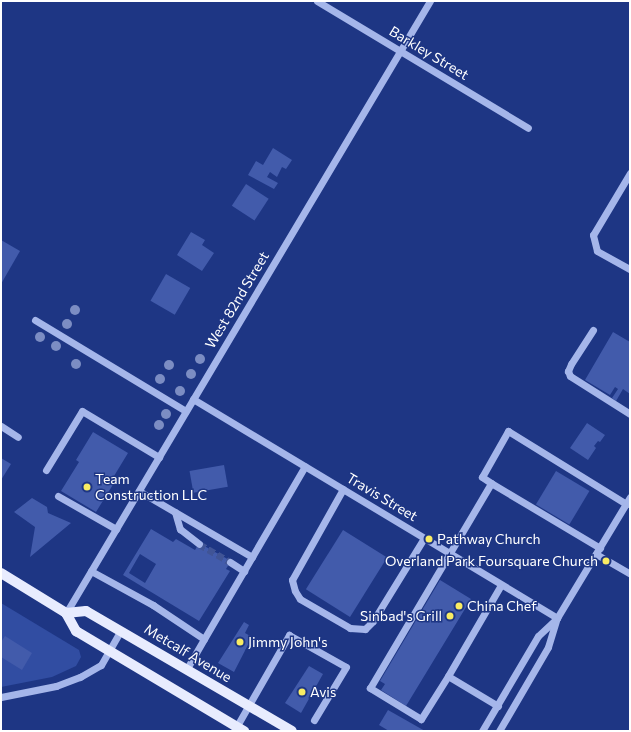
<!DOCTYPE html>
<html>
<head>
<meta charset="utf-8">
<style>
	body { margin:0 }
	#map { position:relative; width:631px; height:732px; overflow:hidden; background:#1e3684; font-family:Commissioner,sans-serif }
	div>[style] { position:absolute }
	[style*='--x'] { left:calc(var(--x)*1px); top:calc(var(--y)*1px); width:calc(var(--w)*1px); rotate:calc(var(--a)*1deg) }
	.green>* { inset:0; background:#314da2 }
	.building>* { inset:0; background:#425bab; transform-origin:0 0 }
	.minor-tunnel>* { height:7px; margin-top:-3.5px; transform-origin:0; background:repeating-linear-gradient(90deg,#405496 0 7px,transparent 0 10.5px) }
	.minor>* { height:7px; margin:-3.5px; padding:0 3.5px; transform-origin:3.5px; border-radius:3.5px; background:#a5b6ea }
	.major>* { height:10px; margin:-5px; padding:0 5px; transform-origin:5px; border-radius:5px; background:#e8ecfe }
	.trees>* { width:10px; height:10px; margin:-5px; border-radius:50%; background:#7c8dc3 }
	.dots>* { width:11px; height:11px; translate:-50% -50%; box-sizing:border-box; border:2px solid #1e3684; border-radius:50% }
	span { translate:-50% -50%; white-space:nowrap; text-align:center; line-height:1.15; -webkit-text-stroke:3px #1e3684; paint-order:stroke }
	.street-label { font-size:14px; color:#fff }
	.poi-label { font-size:14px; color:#fff }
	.left { translate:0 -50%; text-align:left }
	.right { translate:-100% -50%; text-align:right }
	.frame { position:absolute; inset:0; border:2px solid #fff; pointer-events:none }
</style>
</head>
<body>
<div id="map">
	<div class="green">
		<div style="clip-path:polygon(1px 603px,79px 650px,81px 657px,76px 666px,52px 677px,1px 687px)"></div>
	</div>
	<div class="building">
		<div style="clip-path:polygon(273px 148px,292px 160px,286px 169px,282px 167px,277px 177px,270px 172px,267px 177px,278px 183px,274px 189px,248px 175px,256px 161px,263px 165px)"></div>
		<div style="left:246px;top:184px;width:27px;height:26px;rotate:33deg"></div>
		<div style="clip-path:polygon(191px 232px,205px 240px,202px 245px,214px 253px,202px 271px,177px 255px)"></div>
		<div style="clip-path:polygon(1px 240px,20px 251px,1px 284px)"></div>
		<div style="left:166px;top:274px;width:28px;height:31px;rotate:30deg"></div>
		<div style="clip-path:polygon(613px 332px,630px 342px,630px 394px,623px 389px,616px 401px,612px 398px,618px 389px,615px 387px,610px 395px,585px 380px)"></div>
		<div style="clip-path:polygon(587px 423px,605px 435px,600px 442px,598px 441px,594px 446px,596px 448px,588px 460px,570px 448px)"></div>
		<div style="clip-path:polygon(93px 432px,128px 453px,111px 481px,114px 483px,96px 512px,61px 491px,79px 462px,76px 460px)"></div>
		<div style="clip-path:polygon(1px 458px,11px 464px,1px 480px)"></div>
		<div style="left:224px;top:465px;width:22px;height:35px;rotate:80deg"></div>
		<div style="left:556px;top:471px;width:39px;height:39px;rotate:31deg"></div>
		<div style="clip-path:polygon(32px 498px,47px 507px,48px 513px,71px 523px,30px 557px,35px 527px,14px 512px)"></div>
		<div style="clip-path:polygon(evenodd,151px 529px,173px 542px,176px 539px,195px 550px,199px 543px,231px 561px,226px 569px,230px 571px,199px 621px,123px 575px,151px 529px,140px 554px,156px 564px,145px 583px,129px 573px,140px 554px)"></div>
		<div style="left:343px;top:530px;width:52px;height:70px;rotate:32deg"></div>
		<div style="clip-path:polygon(440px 580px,471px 599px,406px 706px,381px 690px,385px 684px,380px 681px)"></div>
		<div style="clip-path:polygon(244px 622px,249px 625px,245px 633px,252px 637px,234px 672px,218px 663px)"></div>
		<div style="clip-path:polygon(5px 636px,32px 653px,22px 670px,1px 657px,1px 642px)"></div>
		<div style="clip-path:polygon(309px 666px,323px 674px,301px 713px,285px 703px)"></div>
		<div style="clip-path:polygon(388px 710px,425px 731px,389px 731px,379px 725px)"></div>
	</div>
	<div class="minor-tunnel">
		<div style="--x:199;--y:544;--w:36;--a:30"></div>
	</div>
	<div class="minor">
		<div style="--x:317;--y:1;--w:246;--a:31"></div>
		<div style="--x:630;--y:173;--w:72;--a:120.8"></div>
		<div style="--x:593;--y:235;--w:16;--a:76"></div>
		<div style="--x:597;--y:251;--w:38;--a:29"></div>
		<div style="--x:35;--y:320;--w:176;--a:31.1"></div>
		<div style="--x:593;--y:330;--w:40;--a:122.9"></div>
		<div style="--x:571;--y:364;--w:8;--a:113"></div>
		<div style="--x:568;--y:371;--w:5;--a:68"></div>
		<div style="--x:570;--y:376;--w:71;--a:32.3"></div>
		<div style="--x:193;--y:399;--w:425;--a:31"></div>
		<div style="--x:1;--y:426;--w:20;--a:33"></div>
		<div style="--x:46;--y:470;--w:69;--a:-58.6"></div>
		<div style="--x:82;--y:411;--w:90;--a:30.9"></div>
		<div style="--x:491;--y:483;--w:127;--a:30.8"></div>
		<div style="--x:343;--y:489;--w:104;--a:119.3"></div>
		<div style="--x:292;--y:580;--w:11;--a:75"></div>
		<div style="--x:295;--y:591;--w:9;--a:58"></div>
		<div style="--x:300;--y:599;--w:58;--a:30.1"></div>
		<div style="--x:350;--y:628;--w:15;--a:4"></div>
		<div style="--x:365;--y:629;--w:11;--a:-45"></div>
		<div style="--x:373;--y:621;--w:97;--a:-58.4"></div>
		<div style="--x:139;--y:491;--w:131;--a:30.3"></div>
		<div style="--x:58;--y:496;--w:67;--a:29.6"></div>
		<div style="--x:175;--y:512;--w:18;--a:74"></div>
		<div style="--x:180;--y:529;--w:24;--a:38"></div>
		<div style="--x:596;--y:554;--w:39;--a:30"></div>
		<div style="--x:230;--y:562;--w:17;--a:33"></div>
		<div style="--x:91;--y:571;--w:71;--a:28.7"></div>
		<div style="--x:153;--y:605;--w:61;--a:33.7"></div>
		<div style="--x:204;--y:639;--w:34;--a:120"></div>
		<div style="--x:66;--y:613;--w:712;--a:-59.26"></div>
		<div style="--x:204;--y:639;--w:200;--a:-59.7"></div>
		<div style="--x:448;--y:676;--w:51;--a:122.1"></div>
		<div style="--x:421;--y:719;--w:60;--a:-148.7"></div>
		<div style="--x:370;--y:688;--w:238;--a:-59.4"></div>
		<div style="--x:491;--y:483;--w:11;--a:-146"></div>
		<div style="--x:482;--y:477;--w:53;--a:-60.5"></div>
		<div style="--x:508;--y:431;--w:139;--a:31.7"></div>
		<div style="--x:1;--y:697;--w:56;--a:-11.3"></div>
		<div style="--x:56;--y:686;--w:26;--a:-21"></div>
		<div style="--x:80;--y:677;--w:24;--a:-30"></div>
		<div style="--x:101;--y:665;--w:40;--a:-60.3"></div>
		<div style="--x:498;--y:706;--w:58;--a:-149"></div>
		<div style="--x:448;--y:676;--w:105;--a:-59.8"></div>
		<div style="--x:234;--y:731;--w:111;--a:-60.2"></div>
		<div style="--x:289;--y:635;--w:65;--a:29.3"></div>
		<div style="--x:346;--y:667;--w:62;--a:121.1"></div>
		<div style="--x:482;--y:731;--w:110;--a:-59.5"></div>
		<div style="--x:538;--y:636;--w:23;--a:-43"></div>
		<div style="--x:499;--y:731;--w:97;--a:-59.7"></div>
		<div style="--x:548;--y:647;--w:30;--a:-73"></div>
		<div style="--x:557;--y:618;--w:141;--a:-58.9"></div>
	</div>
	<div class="major">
		<div style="--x:1;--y:573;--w:76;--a:31.6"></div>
		<div style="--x:66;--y:613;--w:21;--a:61"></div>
		<div style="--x:76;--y:631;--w:196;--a:30.8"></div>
		<div style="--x:66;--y:613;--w:20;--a:-6"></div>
		<div style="--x:86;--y:611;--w:238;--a:30.2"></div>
	</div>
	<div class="trees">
		<div style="left:75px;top:310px"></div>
		<div style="left:67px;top:324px"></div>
		<div style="left:40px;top:337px"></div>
		<div style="left:56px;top:346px"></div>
		<div style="left:200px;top:359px"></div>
		<div style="left:76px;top:364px"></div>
		<div style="left:169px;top:365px"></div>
		<div style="left:191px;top:374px"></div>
		<div style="left:160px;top:379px"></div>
		<div style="left:180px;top:391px"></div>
		<div style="left:166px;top:414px"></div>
		<div style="left:159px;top:425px"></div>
	</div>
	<div class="dots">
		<div style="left:87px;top:487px;background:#f9ec63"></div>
		<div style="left:429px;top:539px;background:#f9ec63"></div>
		<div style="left:606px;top:561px;background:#f9ec63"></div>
		<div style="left:459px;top:606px;background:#f9ec63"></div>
		<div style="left:450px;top:616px;background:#f9ec63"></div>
		<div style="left:240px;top:642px;background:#f9ec63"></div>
		<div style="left:302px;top:692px;background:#f9ec63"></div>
	</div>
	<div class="street-label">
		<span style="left:429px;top:53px;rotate:31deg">Barkley Street</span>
		<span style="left:237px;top:300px;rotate:-59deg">West 82nd Street</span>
		<span style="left:382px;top:497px;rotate:31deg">Travis Street</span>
		<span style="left:188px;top:653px;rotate:31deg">Metcalf Avenue</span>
	</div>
	<div class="poi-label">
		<span class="left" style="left:95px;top:487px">Team<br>Construction LLC</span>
		<span class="left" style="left:437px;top:539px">Pathway Church</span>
		<span class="right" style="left:598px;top:561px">Overland Park Foursquare Church</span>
		<span class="left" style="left:467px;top:606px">China Chef</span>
		<span class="right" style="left:442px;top:616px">Sinbad's Grill</span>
		<span class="left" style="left:248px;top:642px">Jimmy John's</span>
		<span class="left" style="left:310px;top:692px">Avis</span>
	</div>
	<div class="frame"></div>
</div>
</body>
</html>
